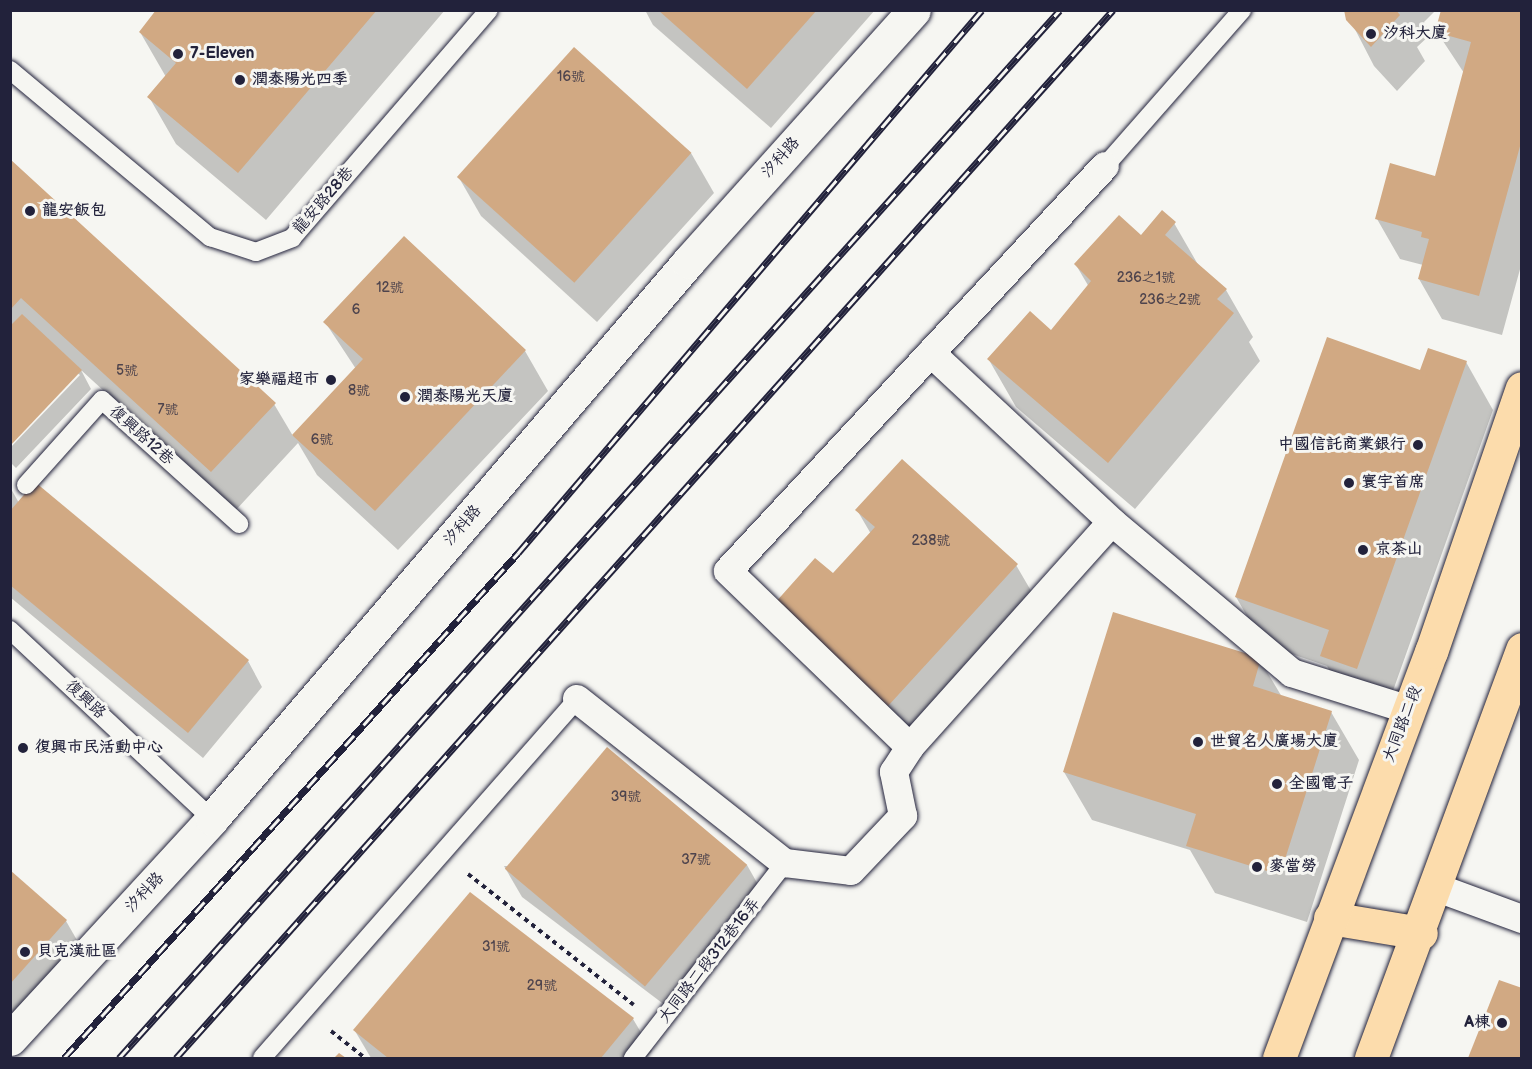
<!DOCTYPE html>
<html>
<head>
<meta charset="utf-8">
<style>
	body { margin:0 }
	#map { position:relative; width:1532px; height:1069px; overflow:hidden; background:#f6f6f2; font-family:"Balsamiq Sans","LXGW WenKai TC",sans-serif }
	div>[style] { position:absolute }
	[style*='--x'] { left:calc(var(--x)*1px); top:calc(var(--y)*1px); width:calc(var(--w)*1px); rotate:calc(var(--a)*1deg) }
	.shadow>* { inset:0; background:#0003 }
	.building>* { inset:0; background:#d1a983; transform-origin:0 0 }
	.path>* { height:4px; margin-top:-2px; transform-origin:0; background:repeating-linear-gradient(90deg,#22223b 0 4.5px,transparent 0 9px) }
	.roads { filter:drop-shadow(0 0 2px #22223b) drop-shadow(0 0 2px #22223b) }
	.service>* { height:18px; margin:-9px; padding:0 9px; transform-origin:9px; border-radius:9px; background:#f6f6f2 }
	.pedestrian>* { height:28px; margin:-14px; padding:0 14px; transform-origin:14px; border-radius:14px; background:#f6f6f2 }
	.minor>* { height:33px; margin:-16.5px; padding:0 16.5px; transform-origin:16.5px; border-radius:16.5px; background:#f6f6f2 }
	.primary>* { height:33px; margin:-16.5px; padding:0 16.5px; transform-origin:16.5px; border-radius:16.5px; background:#fcdcac }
	.rail>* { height:7px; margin-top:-3.5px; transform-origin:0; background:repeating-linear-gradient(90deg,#f6f6f2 0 14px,#22223b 0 28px); box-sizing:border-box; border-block:2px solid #22223b }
	.dots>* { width:16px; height:16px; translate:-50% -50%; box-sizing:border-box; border:3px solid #f6f6f2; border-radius:50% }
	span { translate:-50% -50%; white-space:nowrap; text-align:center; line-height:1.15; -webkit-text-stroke:6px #f6f6f2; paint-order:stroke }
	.number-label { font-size:14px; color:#4e444d }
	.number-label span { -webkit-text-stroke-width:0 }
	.poi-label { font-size:16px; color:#22223b; font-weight:700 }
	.left { translate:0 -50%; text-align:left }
	.right { translate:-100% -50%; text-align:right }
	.street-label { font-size:16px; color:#22223b }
	.frame { position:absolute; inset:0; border:12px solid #22223b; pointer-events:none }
</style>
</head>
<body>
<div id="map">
	<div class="shadow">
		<div style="clip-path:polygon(158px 10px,445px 10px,266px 220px,176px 144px,149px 97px,166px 77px,140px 32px)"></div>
		<div style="clip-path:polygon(645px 10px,875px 10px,771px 128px,653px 25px)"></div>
		<div style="clip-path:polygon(1345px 10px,1436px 10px,1424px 22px,1431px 34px,1417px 47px,1425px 61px,1397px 91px,1374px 66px)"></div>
		<div style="clip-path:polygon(1522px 10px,1522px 262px,1502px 335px,1442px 319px,1419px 279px,1423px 265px,1400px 259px,1377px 219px,1436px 177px,1464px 73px,1437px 32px)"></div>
		<div style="clip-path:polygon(691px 153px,714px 193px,597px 322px,481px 216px,458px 176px)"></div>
		<div style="clip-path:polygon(10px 161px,274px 404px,293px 436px,356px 369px,325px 322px,525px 351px,548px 391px,398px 550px,317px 475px,298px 443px,235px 511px,81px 370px,91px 389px,16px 468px,10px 462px,10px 448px,80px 375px,77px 373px,10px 443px)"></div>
		<div style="clip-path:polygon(1174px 223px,1200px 268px,1226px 290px,1253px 337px,1249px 342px,1260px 361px,1135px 509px,1016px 407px,989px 360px,1051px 332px,1089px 287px,1076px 265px)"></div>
		<div style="clip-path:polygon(1466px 362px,1493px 410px,1384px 716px,1349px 703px,1327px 666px,1263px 644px,1236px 597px,1421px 371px)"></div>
		<div style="clip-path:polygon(10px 487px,19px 503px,248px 661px,262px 687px,203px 758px,10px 597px)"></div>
		<div style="clip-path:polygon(857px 510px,1016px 565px,1044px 613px,916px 753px,803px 651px,871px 534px)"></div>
		<div style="clip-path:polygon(1260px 660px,1282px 697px,1331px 712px,1359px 760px,1307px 922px,1215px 893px,1190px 850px,1092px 820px,1064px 772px)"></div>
		<div style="clip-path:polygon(747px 865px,765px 897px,674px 1012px,522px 897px,504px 866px)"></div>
		<div style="clip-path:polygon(10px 872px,66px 921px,89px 961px,10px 1050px)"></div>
		<div style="clip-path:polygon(470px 894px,633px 1019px,652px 1051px,646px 1058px,371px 1058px,355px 1031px)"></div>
		<div style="clip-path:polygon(1500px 982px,1522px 989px,1522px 1058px,1469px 1058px)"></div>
	</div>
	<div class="building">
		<div style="clip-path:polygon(156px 10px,377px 10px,238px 173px,147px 97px,176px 63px,139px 32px)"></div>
		<div style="clip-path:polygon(658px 10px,817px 10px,747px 89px)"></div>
		<div style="clip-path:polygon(1344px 10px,1396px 10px,1400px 15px,1371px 47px,1346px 20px)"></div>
		<div style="clip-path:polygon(1441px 10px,1522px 10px,1522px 139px,1479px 296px,1418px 279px,1429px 239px,1421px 237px,1422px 232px,1375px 219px,1390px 163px,1435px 176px,1471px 42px,1435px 32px)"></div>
		<div style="left:574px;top:47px;width:158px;height:175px;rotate:42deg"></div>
		<div style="clip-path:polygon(10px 159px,276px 403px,211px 472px,21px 298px,10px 310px)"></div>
		<div style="clip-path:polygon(1162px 210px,1176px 222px,1165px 235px,1227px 289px,1217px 299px,1234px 313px,1108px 463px,987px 359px,1030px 311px,1051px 330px,1091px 281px,1074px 264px,1119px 215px,1141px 235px)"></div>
		<div style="clip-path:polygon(404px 236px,526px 350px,375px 511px,292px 435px,363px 359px,323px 322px)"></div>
		<div style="clip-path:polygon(22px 314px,82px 370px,10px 446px,10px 326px)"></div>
		<div style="clip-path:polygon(1327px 337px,1420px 370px,1428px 348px,1467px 361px,1357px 669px,1320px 656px,1329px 630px,1235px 597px)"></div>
		<div style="clip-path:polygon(902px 459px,1018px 564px,888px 706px,774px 604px,815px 558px,833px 573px,875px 527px,855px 510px)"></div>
		<div style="clip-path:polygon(35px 482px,249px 660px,188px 733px,10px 585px,10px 511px)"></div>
		<div style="clip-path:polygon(1113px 612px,1261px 658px,1253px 686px,1332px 711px,1280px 875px,1186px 846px,1196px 814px,1063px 772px)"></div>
		<div style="left:607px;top:747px;width:183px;height:159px;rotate:40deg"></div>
		<div style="clip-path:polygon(10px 870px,67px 920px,10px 984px)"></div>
		<div style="clip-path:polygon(470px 892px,634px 1018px,601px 1058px,388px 1058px,353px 1030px)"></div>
		<div style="clip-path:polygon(1499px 980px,1522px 988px,1522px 1058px,1468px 1058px)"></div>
		<div style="clip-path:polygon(339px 1053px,346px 1058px,334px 1058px)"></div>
	</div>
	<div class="path">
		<div style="--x:468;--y:874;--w:211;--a:38.3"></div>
		<div style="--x:331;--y:1031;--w:43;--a:38.5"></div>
	</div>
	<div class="roads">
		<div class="service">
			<div style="--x:10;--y:70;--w:261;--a:39.9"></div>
			<div style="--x:210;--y:237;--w:48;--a:18.1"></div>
			<div style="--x:256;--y:252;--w:39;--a:-21"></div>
			<div style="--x:292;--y:238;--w:301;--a:-49.2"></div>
			<div style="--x:1105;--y:166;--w:208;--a:-48.7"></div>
			<div style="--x:26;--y:485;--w:114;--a:-48.2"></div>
			<div style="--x:102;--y:400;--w:185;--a:42.1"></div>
			<div style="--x:10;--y:630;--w:277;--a:43.1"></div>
			<div style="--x:262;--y:1058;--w:478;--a:-48.7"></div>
			<div style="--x:633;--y:1058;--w:247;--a:-52.1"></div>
		</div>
		<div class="pedestrian">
			<div style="--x:931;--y:353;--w:248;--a:43"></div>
			<div style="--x:577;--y:699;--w:265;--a:38.3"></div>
			<div style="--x:785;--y:863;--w:66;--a:6.9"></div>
			<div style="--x:851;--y:871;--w:76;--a:-46.6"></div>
			<div style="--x:903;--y:816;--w:45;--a:-101.6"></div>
			<div style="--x:894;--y:772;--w:30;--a:-57"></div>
			<div style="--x:910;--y:747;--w:253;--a:-136"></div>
			<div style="--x:728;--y:571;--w:553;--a:-47.05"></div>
			<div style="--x:910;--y:747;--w:302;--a:-48.1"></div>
			<div style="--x:1112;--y:522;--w:235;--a:40"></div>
			<div style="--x:1292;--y:673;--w:123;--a:17.5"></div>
			<div style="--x:1435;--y:887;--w:93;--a:20.2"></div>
		</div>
		<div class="minor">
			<div style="--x:10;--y:1039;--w:299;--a:-47.4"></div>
			<div style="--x:212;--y:819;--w:733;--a:-49.48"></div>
			<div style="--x:688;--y:262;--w:338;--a:-48.1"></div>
		</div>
		<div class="primary">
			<div style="--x:1330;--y:918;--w:92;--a:9.4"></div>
			<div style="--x:1279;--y:1058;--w:434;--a:-69.5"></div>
			<div style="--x:1431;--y:652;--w:279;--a:-71"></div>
			<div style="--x:1371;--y:1058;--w:436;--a:-69.7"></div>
		</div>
	</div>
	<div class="rail">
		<div style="--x:64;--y:1058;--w:679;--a:-48.04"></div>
		<div style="--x:518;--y:553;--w:714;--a:-49.49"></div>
		<div style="--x:119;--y:1058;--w:1408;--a:-48.08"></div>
		<div style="--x:176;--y:1058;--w:1406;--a:-48.2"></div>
	</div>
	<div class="dots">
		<div style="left:1371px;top:34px;background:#22223b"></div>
		<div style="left:178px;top:54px;background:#22223b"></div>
		<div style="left:240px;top:80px;background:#22223b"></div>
		<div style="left:30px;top:211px;background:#22223b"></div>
		<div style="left:331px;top:380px;background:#22223b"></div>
		<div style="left:405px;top:397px;background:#22223b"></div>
		<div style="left:1418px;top:445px;background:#22223b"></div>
		<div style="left:1349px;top:483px;background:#22223b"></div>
		<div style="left:1363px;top:550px;background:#22223b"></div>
		<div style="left:1198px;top:742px;background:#22223b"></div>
		<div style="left:23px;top:748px;background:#22223b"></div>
		<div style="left:1277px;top:784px;background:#22223b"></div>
		<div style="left:1257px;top:867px;background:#22223b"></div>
		<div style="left:25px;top:952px;background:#22223b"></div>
		<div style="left:1502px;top:1023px;background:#22223b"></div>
	</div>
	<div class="number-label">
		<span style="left:571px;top:77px">16號</span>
		<span style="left:1146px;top:278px">236之1號</span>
		<span style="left:390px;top:288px">12號</span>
		<span style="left:1170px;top:300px">236之2號</span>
		<span style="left:356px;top:310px">6</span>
		<span style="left:127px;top:371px">5號</span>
		<span style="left:359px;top:391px">8號</span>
		<span style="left:168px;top:410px">7號</span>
		<span style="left:322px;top:440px">6號</span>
		<span style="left:931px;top:541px">238號</span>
		<span style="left:626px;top:797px">39號</span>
		<span style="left:696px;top:860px">37號</span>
		<span style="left:496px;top:947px">31號</span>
		<span style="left:542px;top:986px">29號</span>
	</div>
	<div class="poi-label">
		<span class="left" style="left:1383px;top:34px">汐科大廈</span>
		<span class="left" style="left:190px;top:54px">7-Eleven</span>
		<span class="left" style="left:252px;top:80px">潤泰陽光四季</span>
		<span class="left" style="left:42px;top:211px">龍安飯包</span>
		<span class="right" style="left:319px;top:380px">家樂福超市</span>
		<span class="left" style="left:417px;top:397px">潤泰陽光天廈</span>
		<span class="right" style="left:1406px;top:445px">中國信託商業銀行</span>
		<span class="left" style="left:1361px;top:483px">寰宇首席</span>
		<span class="left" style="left:1375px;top:550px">京茶山</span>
		<span class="left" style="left:1210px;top:742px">世貿名人廣場大廈</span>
		<span class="left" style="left:35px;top:748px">復興市民活動中心</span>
		<span class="left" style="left:1289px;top:784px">全國電子</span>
		<span class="left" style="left:1269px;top:867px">麥當勞</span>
		<span class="left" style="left:37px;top:952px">貝克漢社區</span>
		<span class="right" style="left:1490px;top:1023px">A棟</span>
	</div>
	<div class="street-label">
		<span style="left:781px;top:158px;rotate:-48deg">汐科路</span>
		<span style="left:324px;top:201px;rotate:-49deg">龍安路28巷</span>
		<span style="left:141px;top:436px;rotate:42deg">復興路12巷</span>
		<span style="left:463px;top:526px;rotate:-49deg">汐科路</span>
		<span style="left:85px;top:700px;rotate:43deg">復興路</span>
		<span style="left:1403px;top:724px;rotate:-69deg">大同路二段</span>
		<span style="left:145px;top:893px;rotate:-47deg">汐科路</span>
		<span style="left:710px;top:961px;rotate:-52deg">大同路二段312巷16弄</span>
	</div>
	<div class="frame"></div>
</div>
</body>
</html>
